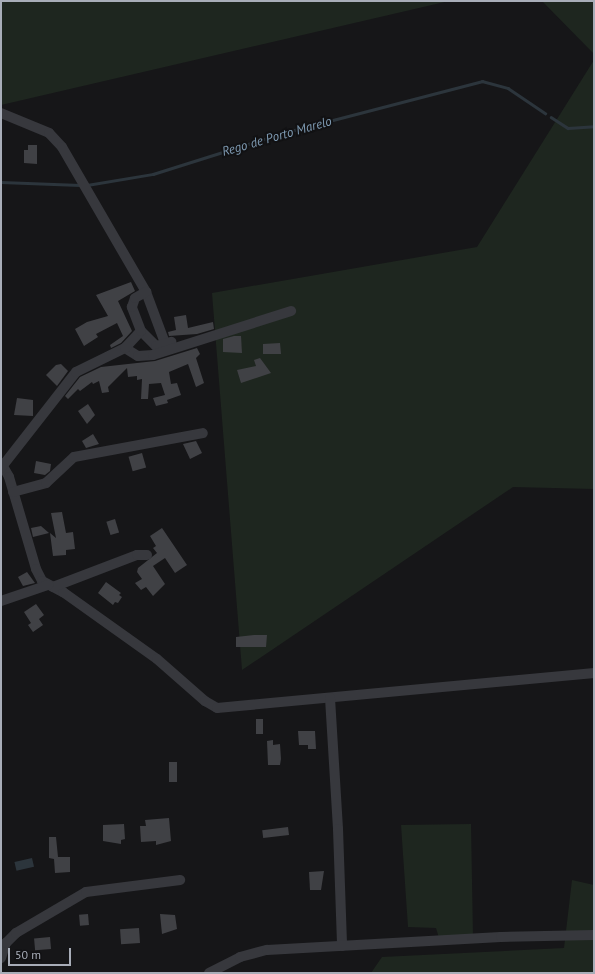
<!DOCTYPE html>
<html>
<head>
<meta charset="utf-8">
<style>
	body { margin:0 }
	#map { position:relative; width:595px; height:974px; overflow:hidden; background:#161618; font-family:"PT Sans",sans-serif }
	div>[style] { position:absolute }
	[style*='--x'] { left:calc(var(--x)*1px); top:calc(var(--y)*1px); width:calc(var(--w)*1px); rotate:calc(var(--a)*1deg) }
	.green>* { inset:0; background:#1e261f }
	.water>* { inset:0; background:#2c353c; transform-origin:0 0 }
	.stream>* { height:2.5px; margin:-1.25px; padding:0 1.25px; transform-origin:1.25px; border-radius:1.25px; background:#2c353c }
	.building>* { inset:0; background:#404145; transform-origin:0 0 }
	.minor>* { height:10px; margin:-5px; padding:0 5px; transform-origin:5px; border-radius:5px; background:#37383d }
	span { translate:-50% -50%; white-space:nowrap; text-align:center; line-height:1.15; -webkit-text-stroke:4px #111113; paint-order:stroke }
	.water-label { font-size:13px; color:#7f9bb3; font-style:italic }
	.frame { position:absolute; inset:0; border:2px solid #a8adb8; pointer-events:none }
	.scale { position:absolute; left:8px; top:948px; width:63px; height:18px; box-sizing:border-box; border:2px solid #a8adb8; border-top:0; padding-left:5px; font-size:12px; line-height:14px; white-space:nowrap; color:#a8adb8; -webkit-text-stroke:3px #111113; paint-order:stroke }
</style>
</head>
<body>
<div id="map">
	<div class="green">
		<div style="clip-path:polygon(1px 1px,28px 2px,449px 1px,1px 105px)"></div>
		<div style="clip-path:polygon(542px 1px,594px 1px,594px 54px)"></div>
		<div style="clip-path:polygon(594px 60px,594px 489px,513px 487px,242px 670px,212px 293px,477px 247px)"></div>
		<div style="clip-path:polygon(471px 824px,473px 937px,439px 938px,436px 928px,408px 927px,401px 825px)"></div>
		<div style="clip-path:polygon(572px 880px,594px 885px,594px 973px,371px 973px,382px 957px,564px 948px)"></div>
	</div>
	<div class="water">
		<div style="left:32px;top:858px;width:9px;height:18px;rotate:77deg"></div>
	</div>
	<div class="stream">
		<div style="--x:551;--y:117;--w:20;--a:33"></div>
		<div style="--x:568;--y:128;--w:26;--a:-4"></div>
		<div style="--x:1;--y:182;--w:79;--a:2.2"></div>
		<div style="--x:87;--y:185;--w:67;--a:-9.5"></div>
		<div style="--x:153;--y:174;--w:136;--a:-17.5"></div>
		<div style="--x:283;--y:133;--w:206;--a:-14.6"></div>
		<div style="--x:482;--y:81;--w:27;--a:15"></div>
		<div style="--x:508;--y:88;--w:45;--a:34"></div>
	</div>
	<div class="building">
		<div style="clip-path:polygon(28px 145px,37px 145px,37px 164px,24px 163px,24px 150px,28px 150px)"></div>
		<div style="clip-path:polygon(131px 282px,135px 291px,118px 301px,132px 331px,121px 343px,111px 348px,110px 345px,123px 336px,117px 323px,96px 334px,98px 337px,84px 346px,75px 329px,87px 322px,108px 316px,96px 295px)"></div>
		<div style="clip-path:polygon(186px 315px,188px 328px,213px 322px,214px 329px,197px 334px,169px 336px,168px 332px,176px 330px,174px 317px)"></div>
		<div style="clip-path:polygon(234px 336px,241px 336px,242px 353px,223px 352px,223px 339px)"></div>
		<div style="clip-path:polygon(280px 343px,281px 354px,263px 354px,263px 344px)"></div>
		<div style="clip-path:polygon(197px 348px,200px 354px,196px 358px,204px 383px,196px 387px,188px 364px,169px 372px,171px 384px,177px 383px,181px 395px,167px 400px,168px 403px,156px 406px,153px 398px,165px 395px,161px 383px,149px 384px,148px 399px,141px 399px,142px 379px,137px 380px,137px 376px,128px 377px,127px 368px,108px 387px,109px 392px,102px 393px,99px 381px,93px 384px,92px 382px,80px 391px,78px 389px,68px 399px,65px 396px,80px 377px,101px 367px,155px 361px)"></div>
		<div style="clip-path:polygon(260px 358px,271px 373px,241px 383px,237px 370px,256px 366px,254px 360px)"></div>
		<div style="clip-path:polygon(61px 364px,68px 371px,57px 386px,46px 375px,56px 365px)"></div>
		<div style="clip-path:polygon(17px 398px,33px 400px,33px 416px,14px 415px)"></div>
		<div style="clip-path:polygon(88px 404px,95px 415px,87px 424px,78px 411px)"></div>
		<div style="clip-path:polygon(93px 434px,99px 444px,86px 448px,82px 441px)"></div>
		<div style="clip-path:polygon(196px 441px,202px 453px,190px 459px,183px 444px)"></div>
		<div style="left:142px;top:453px;width:15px;height:14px;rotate:74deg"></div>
		<div style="clip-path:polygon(36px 461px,51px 464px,50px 471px,45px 475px,34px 473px)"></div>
		<div style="clip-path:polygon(62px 512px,66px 533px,73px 532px,75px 549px,66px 550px,66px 555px,53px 556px,50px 533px,56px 538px,51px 513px)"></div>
		<div style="left:115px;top:519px;width:14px;height:9px;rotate:73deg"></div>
		<div style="clip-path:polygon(41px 526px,49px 533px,33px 537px,31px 528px)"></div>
		<div style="clip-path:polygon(162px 528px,187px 565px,175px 573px,165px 558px,153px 566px,165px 584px,153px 596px,146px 587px,141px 590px,135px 583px,142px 579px,137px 572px,138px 568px,157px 553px,153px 548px,156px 546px,150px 536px)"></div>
		<div style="clip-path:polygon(27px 572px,35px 583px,23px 586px,18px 577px)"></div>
		<div style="clip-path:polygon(106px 582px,121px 593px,119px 595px,122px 597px,118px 603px,115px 602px,113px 605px,98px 593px)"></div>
		<div style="clip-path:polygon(36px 604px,44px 615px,39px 619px,43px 625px,33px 632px,28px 625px,31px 623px,24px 612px)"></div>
		<div style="clip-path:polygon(254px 635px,267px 635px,266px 647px,236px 647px,236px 637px)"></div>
		<div style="left:256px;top:719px;width:7px;height:15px"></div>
		<div style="clip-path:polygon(298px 731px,315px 731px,316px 749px,308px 749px,308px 745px,299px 745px)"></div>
		<div style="clip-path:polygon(273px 740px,273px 745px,280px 744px,281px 759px,280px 765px,268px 765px,267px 741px)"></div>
		<div style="left:169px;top:762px;width:8px;height:20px"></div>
		<div style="clip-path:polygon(169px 818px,171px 841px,156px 845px,156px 841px,141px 842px,140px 826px,146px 826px,145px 820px)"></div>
		<div style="clip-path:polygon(124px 824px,125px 839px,121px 840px,121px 844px,103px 841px,103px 825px)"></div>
		<div style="left:288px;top:827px;width:8px;height:26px;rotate:83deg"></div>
		<div style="clip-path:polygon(49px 837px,56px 837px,58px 857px,70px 857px,70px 872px,55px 873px,54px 859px,49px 858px)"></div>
		<div style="clip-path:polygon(324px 871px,321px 890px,310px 890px,309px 872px)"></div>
		<div style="left:88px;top:914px;width:11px;height:9px;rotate:85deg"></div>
		<div style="clip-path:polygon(160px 914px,175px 915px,177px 929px,162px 934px)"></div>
		<div style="left:139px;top:928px;width:15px;height:19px;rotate:86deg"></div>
		<div style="left:50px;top:937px;width:12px;height:16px;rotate:85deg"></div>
	</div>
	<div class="minor">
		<div style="--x:1;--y:113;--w:52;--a:22.6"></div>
		<div style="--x:49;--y:133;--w:19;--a:47"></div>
		<div style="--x:62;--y:147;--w:168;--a:59.9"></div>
		<div style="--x:146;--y:292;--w:54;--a:69.6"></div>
		<div style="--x:141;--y:331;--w:21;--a:45"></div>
		<div style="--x:156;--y:346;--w:16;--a:-15"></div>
		<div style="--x:125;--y:348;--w:15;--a:32"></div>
		<div style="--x:138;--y:356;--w:15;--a:-4"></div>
		<div style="--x:153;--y:355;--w:145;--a:-17.7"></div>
		<div style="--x:1;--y:463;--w:16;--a:60"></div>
		<div style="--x:9;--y:477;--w:96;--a:73.6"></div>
		<div style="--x:36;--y:569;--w:13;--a:63"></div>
		<div style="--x:42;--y:581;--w:24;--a:28"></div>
		<div style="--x:63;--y:592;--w:115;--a:35.5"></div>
		<div style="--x:157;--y:659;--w:64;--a:41.2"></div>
		<div style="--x:205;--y:701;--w:14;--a:30"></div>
		<div style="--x:217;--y:708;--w:379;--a:-5.3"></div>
		<div style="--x:1;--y:468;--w:122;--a:-52"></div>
		<div style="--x:76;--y:372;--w:55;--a:-26.1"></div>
		<div style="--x:125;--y:348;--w:23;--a:-47"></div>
		<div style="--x:141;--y:331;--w:26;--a:-111"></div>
		<div style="--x:132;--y:307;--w:9;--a:-72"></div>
		<div style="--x:135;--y:298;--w:13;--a:-29"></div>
		<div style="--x:13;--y:492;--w:34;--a:-15"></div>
		<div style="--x:46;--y:483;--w:38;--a:-43"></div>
		<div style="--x:74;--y:457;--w:131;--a:-10.5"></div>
		<div style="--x:53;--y:587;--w:90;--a:-20.9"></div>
		<div style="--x:137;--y:555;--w:10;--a:0"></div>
		<div style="--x:1;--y:601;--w:50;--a:-18.8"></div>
		<div style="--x:330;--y:698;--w:131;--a:86.5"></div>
		<div style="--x:338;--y:829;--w:117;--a:88"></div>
		<div style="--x:1;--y:958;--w:16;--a:-72"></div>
		<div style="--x:6;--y:943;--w:14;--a:-45"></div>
		<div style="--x:16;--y:933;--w:81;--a:-30.4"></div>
		<div style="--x:86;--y:892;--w:95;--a:-7.3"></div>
		<div style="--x:209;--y:973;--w:35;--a:-27"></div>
		<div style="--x:240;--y:957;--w:28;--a:-15"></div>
		<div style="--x:267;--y:950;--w:234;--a:-3.2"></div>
		<div style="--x:501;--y:937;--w:93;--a:-1.2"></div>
	</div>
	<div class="water-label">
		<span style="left:277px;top:137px;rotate:-16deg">Rego de Porto Marelo</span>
	</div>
	<div class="frame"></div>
	<div class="scale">50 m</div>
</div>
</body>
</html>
